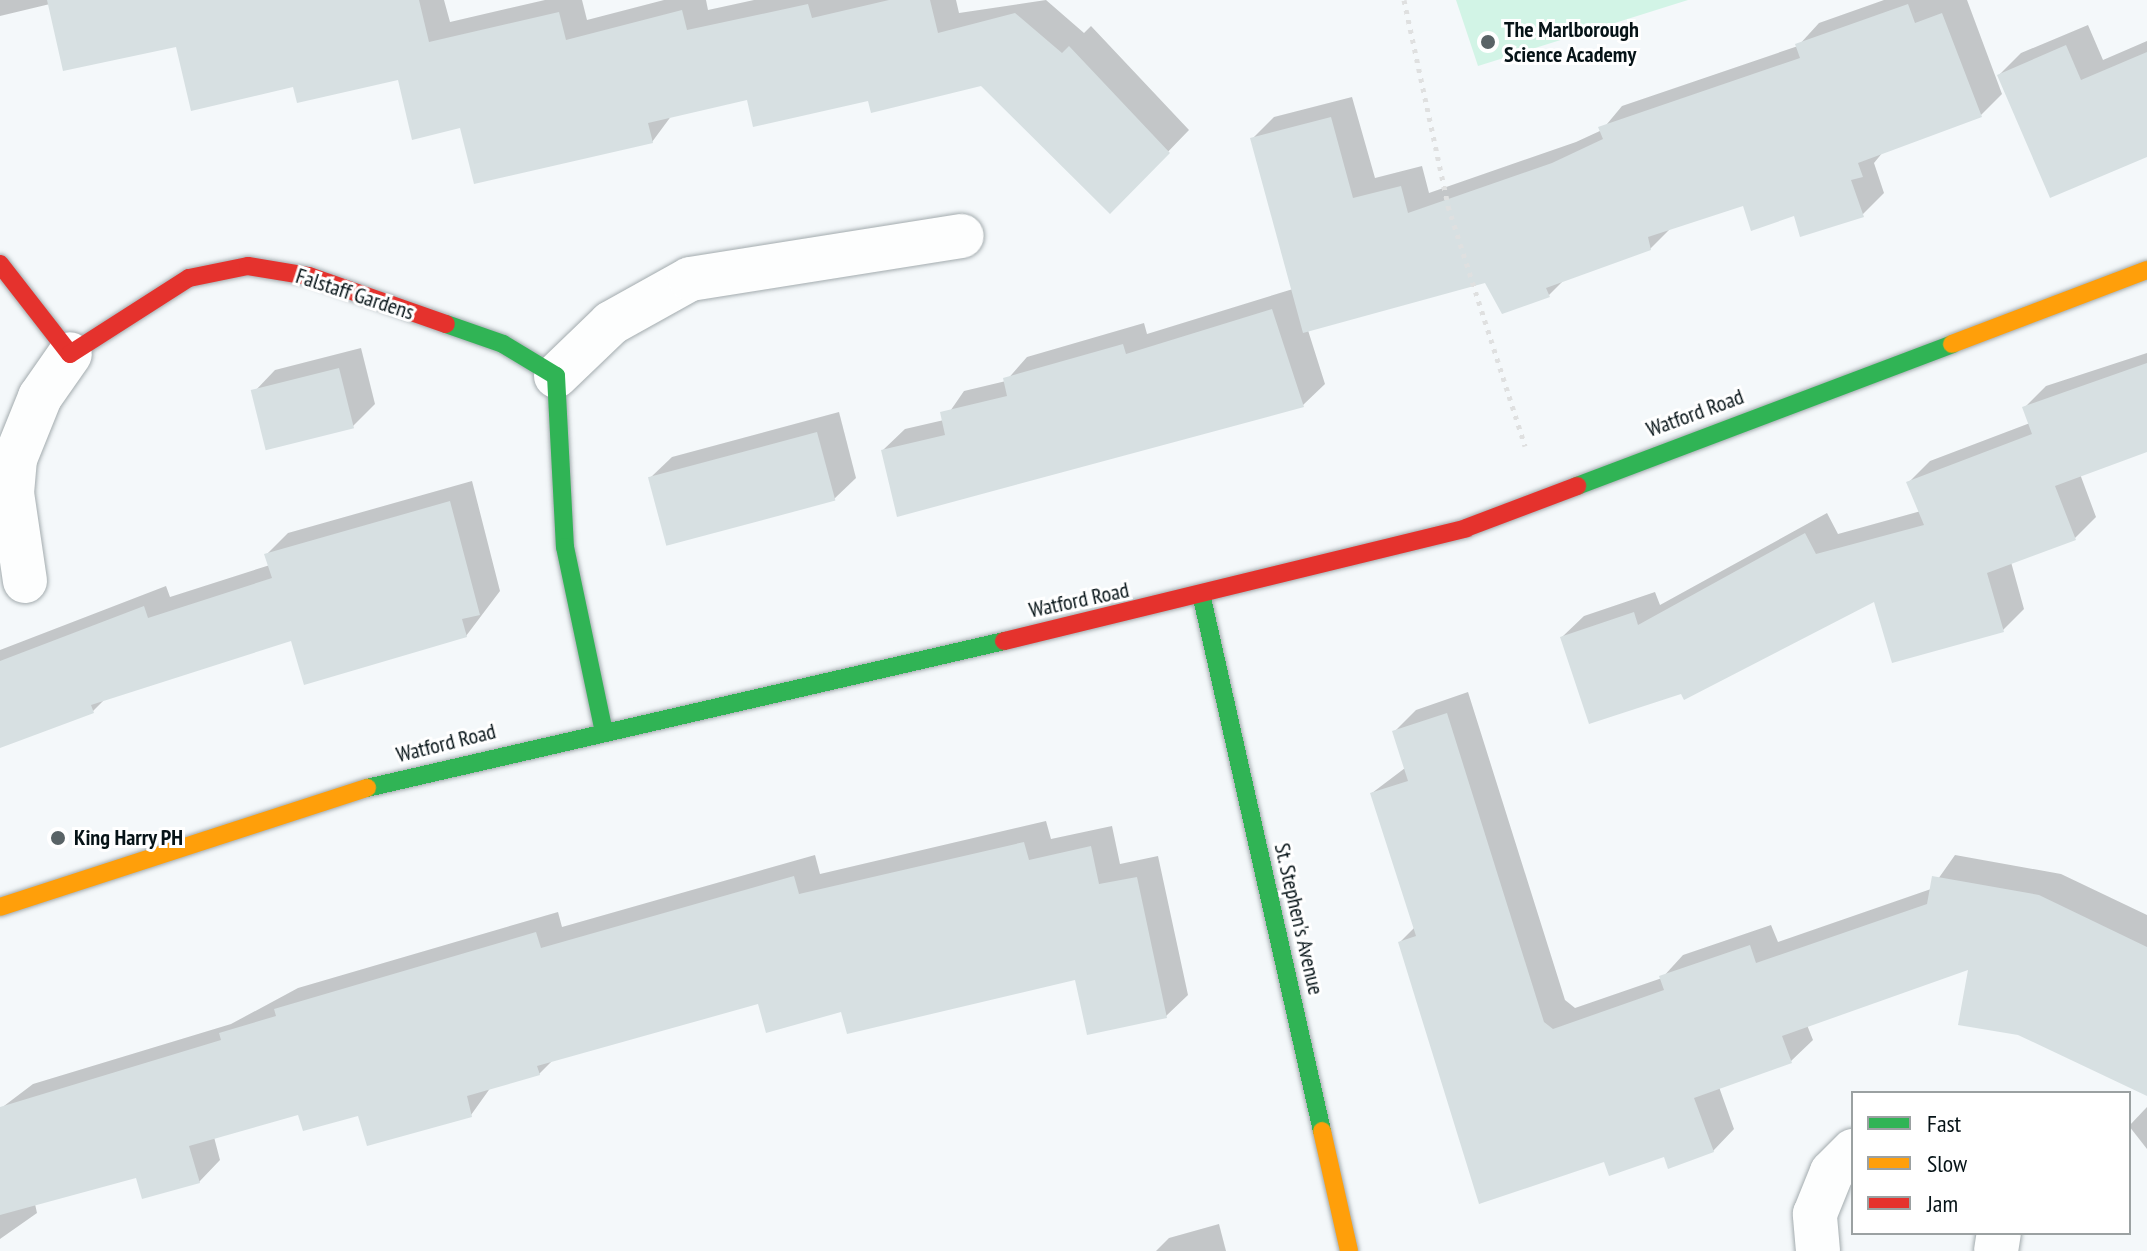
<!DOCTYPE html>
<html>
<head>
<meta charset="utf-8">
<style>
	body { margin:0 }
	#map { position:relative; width:2147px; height:1251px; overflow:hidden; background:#f4f8fa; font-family:"PT Sans Narrow",sans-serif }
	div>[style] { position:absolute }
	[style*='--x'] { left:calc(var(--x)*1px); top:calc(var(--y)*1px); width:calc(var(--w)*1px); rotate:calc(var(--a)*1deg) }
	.green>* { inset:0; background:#d2f4e6 }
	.shadow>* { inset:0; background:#0003 }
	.building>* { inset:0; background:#d7e0e2; transform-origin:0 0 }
	.path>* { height:5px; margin-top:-2.5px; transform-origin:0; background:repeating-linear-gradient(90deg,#dfe0e0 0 4px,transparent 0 10px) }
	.roads { filter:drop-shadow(0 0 2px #a3abae) drop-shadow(0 0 2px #a3abae) }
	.street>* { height:44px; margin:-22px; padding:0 22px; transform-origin:22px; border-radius:22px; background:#fdfefe }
	.fast>* { height:18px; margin:-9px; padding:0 9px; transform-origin:9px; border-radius:9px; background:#30b455 }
	.slow>* { height:18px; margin:-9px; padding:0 9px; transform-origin:9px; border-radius:9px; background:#ff9f0a }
	.jam>* { height:18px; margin:-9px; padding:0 9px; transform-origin:9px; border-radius:9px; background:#e5322d }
	.dots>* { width:22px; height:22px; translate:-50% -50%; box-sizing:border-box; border:4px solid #fff; border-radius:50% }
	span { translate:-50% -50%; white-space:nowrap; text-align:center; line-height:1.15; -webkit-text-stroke:6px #fff; paint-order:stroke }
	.poi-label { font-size:22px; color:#061317; font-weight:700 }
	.left { translate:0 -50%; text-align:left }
	.street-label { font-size:22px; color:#061317 }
	.legend { position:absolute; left:1851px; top:1091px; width:280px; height:144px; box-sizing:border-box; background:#fff; border:2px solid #9ba1a2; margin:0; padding:10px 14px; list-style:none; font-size:24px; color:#061317 }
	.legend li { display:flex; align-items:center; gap:16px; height:40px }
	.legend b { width:40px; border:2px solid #9ba1a2 }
</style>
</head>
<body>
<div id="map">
	<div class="green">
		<div style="clip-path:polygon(1456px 0,1688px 0,1478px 66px)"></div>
	</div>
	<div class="shadow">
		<div style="clip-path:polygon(0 0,444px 0,450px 22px,545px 0,582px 0,587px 20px,664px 0,706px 0,708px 10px,754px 0,956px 0,959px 13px,1046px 0,1084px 33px,1091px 26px,1189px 130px,1131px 190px,982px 84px,870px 98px,748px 98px,672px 115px,652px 142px,462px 126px,400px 77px,295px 84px,50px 4px,0 16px)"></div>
		<div style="clip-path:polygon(1884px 0,1967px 0,2002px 94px,1980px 116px,1883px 152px,1874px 163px,1884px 193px,1862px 215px,1744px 204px,1672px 227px,1650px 249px,1565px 279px,1548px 296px,1486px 281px,1306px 324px,1325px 384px,1303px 405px,899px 514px,883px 450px,905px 429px,944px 420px,964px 391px,1006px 381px,1027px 357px,1144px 323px,1147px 334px,1293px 289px,1252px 139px,1274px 117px,1352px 97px,1375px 178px,1422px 166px,1429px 193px,1576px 142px,1602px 130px,1622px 106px,1798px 46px,1819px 23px)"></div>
		<div style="clip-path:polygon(2088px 25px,2103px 60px,2147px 41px,2147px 155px,1999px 75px,2021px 53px)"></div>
		<div style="clip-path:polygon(361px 348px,375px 404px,353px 426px,254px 392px,275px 370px)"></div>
		<div style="clip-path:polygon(2147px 353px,2147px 439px,2080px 474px,2096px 517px,2075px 538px,2011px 562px,2024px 609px,2003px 630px,1876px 599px,1682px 692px,1562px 637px,1584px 616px,1655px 592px,1660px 605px,1827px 513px,1838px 534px,1921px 511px,1909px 482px,1930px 461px,2030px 423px,2025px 407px,2046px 386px)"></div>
		<div style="clip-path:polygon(839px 412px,856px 478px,834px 499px,650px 478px,672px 457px)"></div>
		<div style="clip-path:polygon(472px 481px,500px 591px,466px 636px,292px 639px,105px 699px,93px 711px,0 746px,0 650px,166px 586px,170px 597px,270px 565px,267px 554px,288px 533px)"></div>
		<div style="clip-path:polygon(1468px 692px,1565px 1000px,1575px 1008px,1662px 978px,1683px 955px,1771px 925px,1778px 942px,1931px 889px,1955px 855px,2061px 874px,2147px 915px,2147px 1094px,1971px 967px,1807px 1025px,1813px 1040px,1791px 1061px,1719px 1087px,1734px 1129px,1713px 1151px,1605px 1160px,1400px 942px,1415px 927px,1372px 793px,1405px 768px,1394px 732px,1416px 710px)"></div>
		<div style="clip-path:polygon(1046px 821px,1051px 839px,1112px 826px,1120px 864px,1158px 856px,1188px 995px,1166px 1016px,1076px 977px,843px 1010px,759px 1002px,554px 1059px,539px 1074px,491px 1087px,471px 1115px,299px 1112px,214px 1137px,220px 1160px,199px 1182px,138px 1175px,35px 1204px,37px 1213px,0 1239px,0 1109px,33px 1084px,231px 1024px,298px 988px,558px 912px,562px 927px,815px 855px,820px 874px)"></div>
		<div style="clip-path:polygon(2147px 1107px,2147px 1149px,2129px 1126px)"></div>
		<div style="clip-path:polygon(1219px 1224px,1226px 1251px,1156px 1251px,1169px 1238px)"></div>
	</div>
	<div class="building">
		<div style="clip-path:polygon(47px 0,419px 0,429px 42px,559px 12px,566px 40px,682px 10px,687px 30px,808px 4px,812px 18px,889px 0,930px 0,938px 33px,1015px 13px,1062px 53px,1069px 46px,1170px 153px,1110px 214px,981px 86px,871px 113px,868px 101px,753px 127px,747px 100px,648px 123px,653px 143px,474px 184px,460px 128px,412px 140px,398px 80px,297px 103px,293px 87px,191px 111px,176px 47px,63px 71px)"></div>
		<div style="clip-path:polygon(1908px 4px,1915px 23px,1942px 13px,1982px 117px,1858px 163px,1863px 177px,1851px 180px,1864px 217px,1800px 237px,1794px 216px,1751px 231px,1743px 206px,1648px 237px,1651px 250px,1546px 288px,1550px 297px,1502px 314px,1485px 283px,1303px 333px,1250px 138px,1331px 117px,1353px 198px,1401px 186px,1408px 213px,1552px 163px,1603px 139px,1598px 127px,1800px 58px,1795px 44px)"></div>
		<div style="clip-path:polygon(2066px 45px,2081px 80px,2147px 52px,2147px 157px,2050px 198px,1997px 75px)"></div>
		<div style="clip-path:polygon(1272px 309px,1304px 407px,897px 517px,881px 450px,945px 435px,940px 412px,1007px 396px,1003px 378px,1123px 344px,1126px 354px)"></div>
		<div style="clip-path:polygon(2147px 363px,2147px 452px,2055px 486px,2076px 540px,1987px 573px,2004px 632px,1892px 663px,1874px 602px,1684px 700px,1681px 694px,1589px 724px,1560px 637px,1634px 612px,1638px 625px,1805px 533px,1816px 554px,1924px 525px,1906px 482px,2032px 434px,2022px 407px)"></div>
		<div style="left:339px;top:368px;width:62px;height:91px;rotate:76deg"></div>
		<div style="left:817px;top:432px;width:71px;height:175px;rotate:75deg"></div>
		<div style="clip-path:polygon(450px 501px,480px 615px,462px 619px,467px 637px,304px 685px,291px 641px,91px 705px,94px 713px,0 748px,0 661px,144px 606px,148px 618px,272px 578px,264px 554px)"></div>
		<div style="clip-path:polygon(1447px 713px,1544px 1022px,1553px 1029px,1664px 990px,1659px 976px,1750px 945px,1756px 963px,1927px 904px,1932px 876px,2039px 895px,2147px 947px,2147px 1096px,2018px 1035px,1958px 1025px,1968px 970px,1782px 1036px,1792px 1063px,1694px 1098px,1714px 1152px,1668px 1169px,1664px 1157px,1609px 1176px,1604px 1162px,1479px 1204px,1398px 942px,1416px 936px,1370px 793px,1408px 781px,1392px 731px)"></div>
		<div style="clip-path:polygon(1024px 842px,1029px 860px,1091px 846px,1099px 884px,1137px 877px,1167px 1018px,1087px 1035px,1075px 980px,847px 1034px,841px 1012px,766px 1033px,758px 1004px,537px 1066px,540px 1075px,467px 1096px,472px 1117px,367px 1146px,358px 1116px,303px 1131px,298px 1115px,189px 1146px,200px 1183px,142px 1199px,136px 1178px,0 1215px,0 1107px,221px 1040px,219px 1033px,276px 1016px,274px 1009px,536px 932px,541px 948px,794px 876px,799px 894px)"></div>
	</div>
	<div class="path">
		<div style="--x:1404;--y:0;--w:211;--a:77.9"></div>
		<div style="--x:1448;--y:206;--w:252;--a:72.2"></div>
	</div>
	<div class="roads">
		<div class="street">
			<div style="--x:556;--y:376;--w:76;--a:-43.9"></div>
			<div style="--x:611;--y:323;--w:90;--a:-29.1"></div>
			<div style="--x:690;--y:279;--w:275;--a:-9"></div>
			<div style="--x:25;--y:581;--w:89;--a:-98.4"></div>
			<div style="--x:12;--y:493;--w:34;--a:-85"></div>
			<div style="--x:15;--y:459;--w:67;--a:-68"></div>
			<div style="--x:40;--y:397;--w:52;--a:-55.1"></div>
			<div style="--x:1818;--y:1251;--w:37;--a:-95"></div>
			<div style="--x:1815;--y:1214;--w:45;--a:-68"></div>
			<div style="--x:1832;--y:1172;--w:30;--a:-45"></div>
			<div style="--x:1996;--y:1251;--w:18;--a:-81"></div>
		</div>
		<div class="fast">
			<div style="--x:446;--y:324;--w:60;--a:19.3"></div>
			<div style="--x:503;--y:344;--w:62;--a:31.1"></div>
			<div style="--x:556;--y:376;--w:171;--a:87"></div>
			<div style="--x:565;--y:547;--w:185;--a:78.1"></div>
			<div style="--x:1577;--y:486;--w:401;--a:-20.7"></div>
			<div style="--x:1202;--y:598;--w:546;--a:77.31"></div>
			<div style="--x:367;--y:788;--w:654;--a:-12.99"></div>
		</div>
		<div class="slow">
			<div style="--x:1952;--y:344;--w:209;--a:-20.8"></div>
			<div style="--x:0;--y:907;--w:386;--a:-18"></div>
			<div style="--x:1322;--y:1131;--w:123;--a:77.3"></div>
		</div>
		<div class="jam">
			<div style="--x:0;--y:264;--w:114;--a:52.1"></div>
			<div style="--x:70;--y:354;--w:141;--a:-32.6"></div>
			<div style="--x:189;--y:278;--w:60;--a:-11.5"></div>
			<div style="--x:248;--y:266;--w:62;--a:9.3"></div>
			<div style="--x:309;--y:276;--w:145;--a:19.3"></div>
			<div style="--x:1004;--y:641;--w:476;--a:-13.7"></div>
			<div style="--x:1466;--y:528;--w:119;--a:-20.7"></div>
		</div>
	</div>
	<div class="dots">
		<div style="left:1488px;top:42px;background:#596366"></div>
		<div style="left:58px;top:838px;background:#596366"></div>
	</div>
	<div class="poi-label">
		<span class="left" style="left:1504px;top:42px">The Marlborough<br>Science Academy</span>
		<span class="left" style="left:74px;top:838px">King Harry PH</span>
	</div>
	<div class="street-label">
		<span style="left:355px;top:294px;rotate:18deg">Falstaff Gardens</span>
		<span style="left:1695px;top:413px;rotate:-20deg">Watford Road</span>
		<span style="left:1079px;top:600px;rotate:-12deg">Watford Road</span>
		<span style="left:446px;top:743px;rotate:-14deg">Watford Road</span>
		<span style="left:1299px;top:919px;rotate:77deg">St. Stephen's Avenue</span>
	</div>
	<ul class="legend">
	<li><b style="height:10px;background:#30b455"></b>Fast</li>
	<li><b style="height:10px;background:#ff9f0a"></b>Slow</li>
	<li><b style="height:10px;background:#e5322d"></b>Jam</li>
	</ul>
</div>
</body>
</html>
